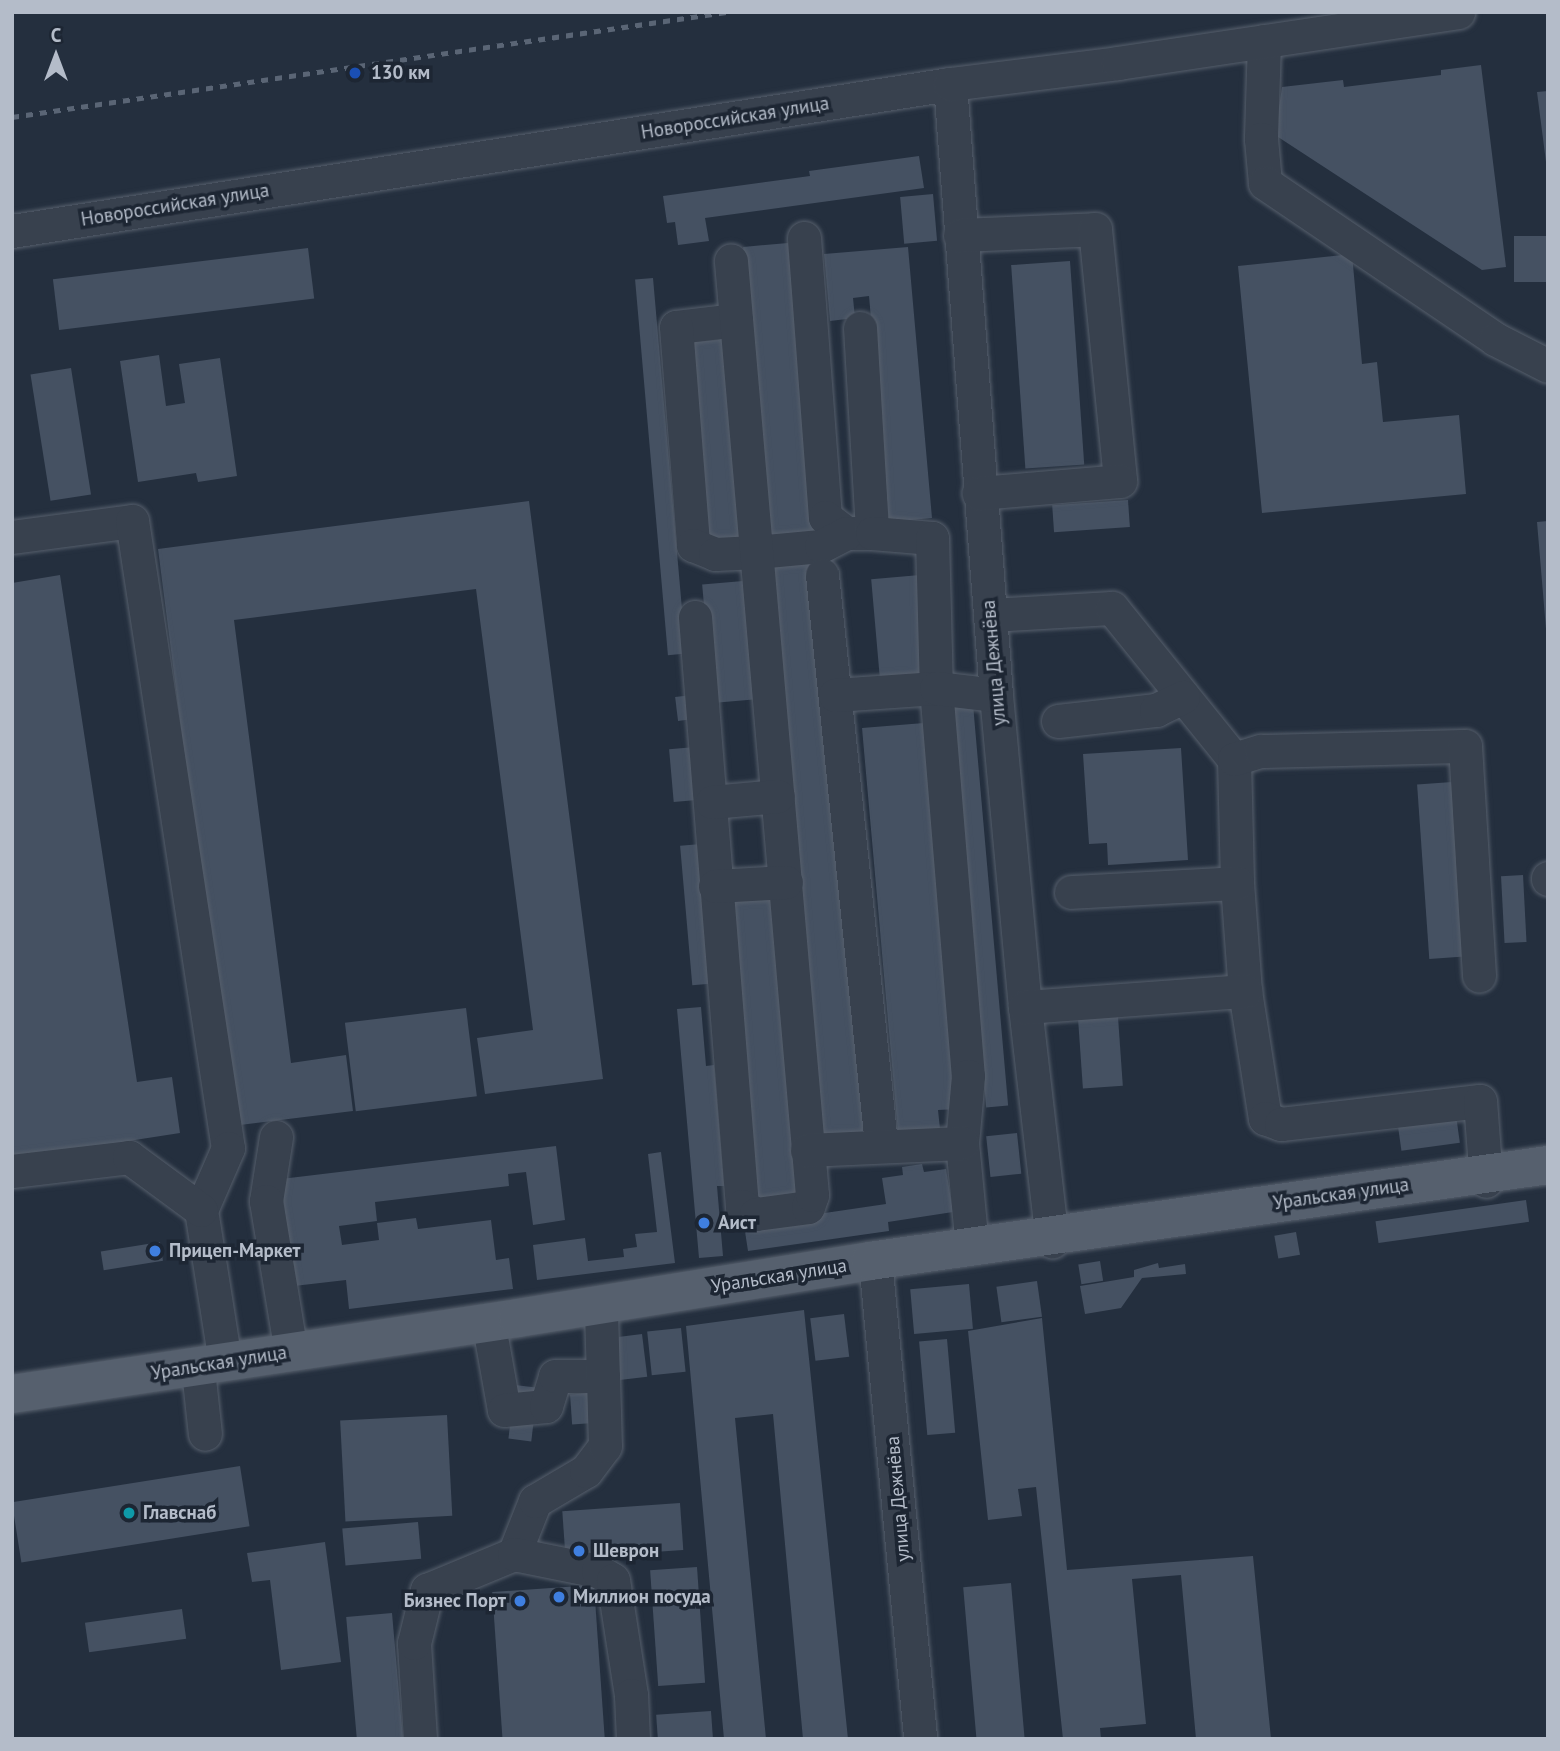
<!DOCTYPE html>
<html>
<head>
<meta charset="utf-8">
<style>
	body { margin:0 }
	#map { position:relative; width:1560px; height:1751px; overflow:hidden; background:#242f3e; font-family:"PT Sans",sans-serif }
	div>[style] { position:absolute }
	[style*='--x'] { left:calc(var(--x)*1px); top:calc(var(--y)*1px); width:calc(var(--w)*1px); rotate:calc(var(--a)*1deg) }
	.building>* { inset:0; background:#455162; transform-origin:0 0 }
	.roads { filter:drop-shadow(0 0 2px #565f6c) drop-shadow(0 0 2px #565f6c) }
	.minor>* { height:33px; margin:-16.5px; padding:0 16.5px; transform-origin:16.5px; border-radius:16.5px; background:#38414e }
	.major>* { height:38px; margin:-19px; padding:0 19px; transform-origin:19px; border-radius:19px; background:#56606e }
	.rail>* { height:5px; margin-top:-2.5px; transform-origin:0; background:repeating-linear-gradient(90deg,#5a6575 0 7px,transparent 0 14px) }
	.dots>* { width:19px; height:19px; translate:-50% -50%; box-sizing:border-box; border:4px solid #1d2633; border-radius:50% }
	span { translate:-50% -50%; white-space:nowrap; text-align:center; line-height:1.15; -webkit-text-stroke:7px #1d2633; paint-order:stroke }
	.poi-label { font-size:19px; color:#b4bcc9; font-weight:700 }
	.left { translate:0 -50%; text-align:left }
	.right { translate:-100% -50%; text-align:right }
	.street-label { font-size:19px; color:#b4bcc9 }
	.frame { position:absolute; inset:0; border:14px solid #b4bcc9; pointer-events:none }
	.north { position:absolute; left:21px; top:21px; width:70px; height:70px; -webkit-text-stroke:5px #1d2633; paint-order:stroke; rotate:0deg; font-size:19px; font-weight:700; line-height:28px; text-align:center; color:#b4bcc9 }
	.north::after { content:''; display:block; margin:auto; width:24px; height:32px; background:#b4bcc9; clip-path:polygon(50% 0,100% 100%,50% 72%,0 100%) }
</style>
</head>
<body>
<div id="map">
	<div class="building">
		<div style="clip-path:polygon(1481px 65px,1506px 267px,1482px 270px,1275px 135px,1282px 87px,1343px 80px,1344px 87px,1441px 75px,1441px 70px)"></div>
		<div style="clip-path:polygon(1548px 91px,1548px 162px,1546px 162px,1537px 92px)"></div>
		<div style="clip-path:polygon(919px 156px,924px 188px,705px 218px,709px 241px,678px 245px,675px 222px,667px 223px,663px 196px,810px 176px,809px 171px)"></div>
		<div style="left:933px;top:194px;width:47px;height:33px;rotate:85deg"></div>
		<div style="left:1514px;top:236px;width:34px;height:46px"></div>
		<div style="left:788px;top:243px;width:296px;height:45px;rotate:85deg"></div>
		<div style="clip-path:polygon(908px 247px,932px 518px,889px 522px,869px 296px,853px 298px,855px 318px,830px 321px,824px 254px)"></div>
		<div style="left:308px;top:248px;width:51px;height:257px;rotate:83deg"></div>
		<div style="clip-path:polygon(1352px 254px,1362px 364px,1377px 362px,1383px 422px,1459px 415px,1466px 494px,1262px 513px,1238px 266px)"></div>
		<div style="left:1070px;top:261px;width:204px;height:59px;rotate:86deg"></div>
		<div style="left:653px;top:278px;width:377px;height:18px;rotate:85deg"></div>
		<div style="left:729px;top:339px;width:198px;height:42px;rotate:85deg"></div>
		<div style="clip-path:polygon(159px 355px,166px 406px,185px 403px,179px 364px,220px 358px,237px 476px,198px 482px,196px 473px,138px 482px,120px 361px)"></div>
		<div style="left:71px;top:368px;width:128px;height:41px;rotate:81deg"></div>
		<div style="left:1128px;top:500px;width:27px;height:76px;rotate:86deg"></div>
		<div style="clip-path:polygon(529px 501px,603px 1079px,485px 1094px,477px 1038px,533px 1030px,476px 589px,234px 620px,291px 1063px,346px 1055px,353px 1111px,232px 1126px,158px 549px)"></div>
		<div style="clip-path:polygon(1548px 521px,1548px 629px,1546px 629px,1537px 522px)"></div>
		<div style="left:816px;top:554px;width:583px;height:47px;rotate:85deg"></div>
		<div style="clip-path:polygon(60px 575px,137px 1082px,172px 1077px,180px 1133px,12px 1159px,12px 583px)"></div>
		<div style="left:920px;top:575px;width:104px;height:49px;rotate:85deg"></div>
		<div style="left:743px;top:581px;width:119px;height:41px;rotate:85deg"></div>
		<div style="left:692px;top:695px;width:24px;height:17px;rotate:83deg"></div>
		<div style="left:973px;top:704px;width:403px;height:22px;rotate:85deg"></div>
		<div style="clip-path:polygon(924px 723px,958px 1109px,938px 1110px,940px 1129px,898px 1133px,862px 728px)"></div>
		<div style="left:695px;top:747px;width:53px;height:26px;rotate:85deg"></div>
		<div style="clip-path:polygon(1181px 748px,1188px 860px,1108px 865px,1107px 843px,1089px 844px,1083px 754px)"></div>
		<div style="left:1452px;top:782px;width:175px;height:35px;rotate:86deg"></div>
		<div style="left:701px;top:844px;width:140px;height:21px;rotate:85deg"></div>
		<div style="left:1523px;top:875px;width:67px;height:22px;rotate:87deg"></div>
		<div style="left:773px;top:892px;width:305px;height:42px;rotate:85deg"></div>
		<div style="clip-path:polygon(701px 1007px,706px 1066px,714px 1065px,724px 1186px,717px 1186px,723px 1256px,699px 1258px,677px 1009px)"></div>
		<div style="left:466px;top:1008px;width:89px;height:122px;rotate:83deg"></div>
		<div style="left:1118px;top:1017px;width:69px;height:40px;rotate:86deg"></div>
		<div style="left:1455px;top:1108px;width:35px;height:59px;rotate:82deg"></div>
		<div style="left:1017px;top:1133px;width:41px;height:31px;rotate:84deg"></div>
		<div style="clip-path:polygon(556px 1146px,565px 1220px,533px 1225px,526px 1172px,508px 1174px,509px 1186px,375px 1202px,377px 1221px,339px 1226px,342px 1245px,379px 1240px,377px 1223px,416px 1218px,418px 1229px,491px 1220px,496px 1260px,509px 1258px,513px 1289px,349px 1309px,346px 1280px,294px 1286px,281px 1179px)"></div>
		<div style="clip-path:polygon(661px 1152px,675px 1263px,537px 1280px,533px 1245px,585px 1238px,588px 1261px,624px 1257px,623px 1249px,637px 1247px,635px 1234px,657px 1232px,648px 1154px)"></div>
		<div style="clip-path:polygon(922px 1164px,924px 1172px,946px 1169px,953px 1212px,888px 1222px,889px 1231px,748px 1251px,744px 1225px,886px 1204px,882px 1178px,903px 1175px,902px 1167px)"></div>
		<div style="left:1526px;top:1200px;width:22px;height:152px;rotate:82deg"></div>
		<div style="left:1296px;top:1232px;width:23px;height:22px;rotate:80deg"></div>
		<div style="left:160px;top:1242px;width:19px;height:60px;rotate:81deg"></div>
		<div style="left:1100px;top:1261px;width:20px;height:22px;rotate:81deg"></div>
		<div style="clip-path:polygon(1158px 1263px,1159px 1268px,1185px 1264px,1186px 1274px,1142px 1278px,1121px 1308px,1085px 1314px,1080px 1286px,1134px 1277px,1134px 1270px)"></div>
		<div style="left:1037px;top:1281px;width:36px;height:41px;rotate:82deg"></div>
		<div style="left:969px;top:1284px;width:45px;height:59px;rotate:85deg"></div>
		<div style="clip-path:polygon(804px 1310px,848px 1739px,803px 1739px,773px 1414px,735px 1418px,766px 1739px,724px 1739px,686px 1326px)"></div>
		<div style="left:844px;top:1314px;width:43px;height:34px;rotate:83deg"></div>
		<div style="clip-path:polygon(1042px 1318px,1067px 1570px,1253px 1556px,1271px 1739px,1196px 1739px,1181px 1575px,1132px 1579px,1146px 1724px,1100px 1728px,1101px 1739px,1063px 1739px,1036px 1487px,1018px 1489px,1022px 1516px,988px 1520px,968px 1331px)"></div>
		<div style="left:681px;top:1328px;width:44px;height:34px;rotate:84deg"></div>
		<div style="left:642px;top:1334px;width:43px;height:34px;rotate:83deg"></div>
		<div style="left:947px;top:1339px;width:94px;height:28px;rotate:85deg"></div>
		<div style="left:515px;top:1385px;width:23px;height:54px;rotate:7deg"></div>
		<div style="left:591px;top:1393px;width:30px;height:21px;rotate:86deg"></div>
		<div style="left:447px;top:1415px;width:101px;height:107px;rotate:87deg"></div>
		<div style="left:240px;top:1466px;width:61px;height:231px;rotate:81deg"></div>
		<div style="left:680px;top:1503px;width:47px;height:118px;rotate:86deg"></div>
		<div style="left:418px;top:1522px;width:37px;height:76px;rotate:85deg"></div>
		<div style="clip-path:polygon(325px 1542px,341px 1662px,281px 1670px,270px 1580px,252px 1582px,247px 1553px)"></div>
		<div style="left:697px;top:1567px;width:116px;height:47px;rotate:86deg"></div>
		<div style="left:1011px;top:1583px;width:157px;height:48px;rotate:85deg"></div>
		<div style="left:594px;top:1585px;width:154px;height:102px;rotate:86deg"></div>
		<div style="left:182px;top:1609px;width:30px;height:98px;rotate:82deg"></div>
		<div style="left:392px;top:1613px;width:127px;height:46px;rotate:85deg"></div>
		<div style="left:711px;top:1711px;width:28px;height:55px;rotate:86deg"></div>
	</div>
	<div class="roads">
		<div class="minor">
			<div style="--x:1264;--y:41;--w:98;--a:91.8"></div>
			<div style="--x:1261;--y:139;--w:44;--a:84.8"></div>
			<div style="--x:1265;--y:183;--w:278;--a:34.1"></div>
			<div style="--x:1495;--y:339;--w:59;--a:27"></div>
			<div style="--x:950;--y:84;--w:613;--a:85.69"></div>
			<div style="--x:996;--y:695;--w:313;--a:84.7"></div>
			<div style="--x:1025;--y:1007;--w:236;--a:83.4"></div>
			<div style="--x:12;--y:231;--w:949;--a:-8.91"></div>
			<div style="--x:950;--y:84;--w:169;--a:-7.1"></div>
			<div style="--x:1118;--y:63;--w:344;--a:-8.5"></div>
			<div style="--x:960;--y:235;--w:135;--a:-2.5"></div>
			<div style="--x:1095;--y:229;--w:253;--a:84.3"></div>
			<div style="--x:1120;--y:481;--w:142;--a:175.1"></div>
			<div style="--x:804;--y:238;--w:280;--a:85.7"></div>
			<div style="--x:825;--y:517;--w:26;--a:37"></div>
			<div style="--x:846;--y:533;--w:20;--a:0"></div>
			<div style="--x:736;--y:320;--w:60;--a:173.3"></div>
			<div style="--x:676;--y:327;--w:219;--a:85.5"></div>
			<div style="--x:693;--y:545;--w:24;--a:22"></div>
			<div style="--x:715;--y:554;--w:41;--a:-2.8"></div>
			<div style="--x:756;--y:552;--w:65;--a:-5.3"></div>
			<div style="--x:821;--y:546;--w:28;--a:-27"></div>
			<div style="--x:860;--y:328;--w:205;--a:86.6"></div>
			<div style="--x:872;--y:533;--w:60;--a:4.8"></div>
			<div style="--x:932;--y:538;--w:150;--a:88.5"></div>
			<div style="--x:936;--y:688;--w:389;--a:85.3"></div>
			<div style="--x:968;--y:1076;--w:67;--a:95.1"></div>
			<div style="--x:962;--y:1143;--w:103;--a:84.5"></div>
			<div style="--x:12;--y:537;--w:121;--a:-7.6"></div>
			<div style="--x:132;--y:521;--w:634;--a:81.3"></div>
			<div style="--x:228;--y:1148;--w:68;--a:113.5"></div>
			<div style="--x:201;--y:1210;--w:154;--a:81"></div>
			<div style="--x:822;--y:575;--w:572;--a:84.08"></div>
			<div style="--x:990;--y:615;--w:122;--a:-3.3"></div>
			<div style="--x:1112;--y:608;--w:194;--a:51.1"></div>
			<div style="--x:1234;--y:759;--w:124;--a:88.6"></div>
			<div style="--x:1237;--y:883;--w:108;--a:85.8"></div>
			<div style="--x:1245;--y:991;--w:129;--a:81.1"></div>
			<div style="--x:1265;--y:1118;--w:17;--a:21"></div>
			<div style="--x:1281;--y:1124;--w:200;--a:-6.6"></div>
			<div style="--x:1480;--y:1101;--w:80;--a:85.7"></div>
			<div style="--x:695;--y:617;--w:591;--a:85.44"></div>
			<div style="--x:742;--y:1206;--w:16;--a:30"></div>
			<div style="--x:756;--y:1214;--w:52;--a:-7.7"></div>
			<div style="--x:808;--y:1207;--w:13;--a:-72"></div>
			<div style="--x:812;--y:1195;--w:938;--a:-94.96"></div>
			<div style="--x:835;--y:695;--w:101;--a:-4"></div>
			<div style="--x:936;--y:688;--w:60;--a:6.7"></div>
			<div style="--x:1058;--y:721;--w:99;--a:-6.4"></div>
			<div style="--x:1156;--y:710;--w:30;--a:-26"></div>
			<div style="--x:1234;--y:759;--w:28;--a:-17"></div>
			<div style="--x:1261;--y:751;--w:204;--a:-1.4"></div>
			<div style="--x:1465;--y:746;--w:230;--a:86.5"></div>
			<div style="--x:712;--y:802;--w:66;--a:-5.2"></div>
			<div style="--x:1548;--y:878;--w:1;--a:90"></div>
			<div style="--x:715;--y:886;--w:71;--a:-3.2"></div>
			<div style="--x:1071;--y:892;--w:166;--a:-3.1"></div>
			<div style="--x:1025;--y:1007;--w:221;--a:-4.2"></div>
			<div style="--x:276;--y:1137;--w:65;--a:98.9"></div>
			<div style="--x:266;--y:1201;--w:153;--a:80.6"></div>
			<div style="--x:807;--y:1150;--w:155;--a:-2.6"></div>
			<div style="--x:12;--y:1171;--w:118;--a:-6.8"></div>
			<div style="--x:129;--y:1157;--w:89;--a:36.4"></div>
			<div style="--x:875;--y:1260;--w:481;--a:84.6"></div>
			<div style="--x:489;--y:1326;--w:85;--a:79.9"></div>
			<div style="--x:504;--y:1410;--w:42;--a:-5.4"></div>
			<div style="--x:546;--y:1406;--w:31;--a:-73"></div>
			<div style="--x:555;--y:1376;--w:48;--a:0"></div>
			<div style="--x:198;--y:1370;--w:64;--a:83.8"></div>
			<div style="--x:514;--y:1554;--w:57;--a:-68.4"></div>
			<div style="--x:535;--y:1501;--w:59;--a:-30.5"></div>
			<div style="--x:586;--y:1471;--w:31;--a:-53"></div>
			<div style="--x:605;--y:1446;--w:138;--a:-91.7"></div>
			<div style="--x:420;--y:1739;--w:96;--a:-93.6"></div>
			<div style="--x:414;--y:1643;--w:55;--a:-76.2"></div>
			<div style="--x:427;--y:1590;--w:94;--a:-22.5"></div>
			<div style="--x:514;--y:1554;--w:86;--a:11.4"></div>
			<div style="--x:598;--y:1571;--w:17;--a:31"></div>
			<div style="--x:613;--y:1580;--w:116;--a:81.1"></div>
			<div style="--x:631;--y:1695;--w:44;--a:87.4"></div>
		</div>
		<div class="major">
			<div style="--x:12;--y:1394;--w:512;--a:-8.54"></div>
			<div style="--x:518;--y:1318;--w:357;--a:-9.2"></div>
			<div style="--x:870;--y:1261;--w:685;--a:-8.06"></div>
		</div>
	</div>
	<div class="rail">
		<div style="--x:12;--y:117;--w:722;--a:-8.37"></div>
	</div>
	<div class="dots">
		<div style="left:355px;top:73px;background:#1a4fb4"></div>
		<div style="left:704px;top:1223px;background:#3f7fe0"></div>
		<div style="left:155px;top:1251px;background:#3f7fe0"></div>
		<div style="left:129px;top:1513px;background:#0f9aa8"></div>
		<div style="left:579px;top:1551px;background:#3f7fe0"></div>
		<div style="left:559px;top:1597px;background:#3f7fe0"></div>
		<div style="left:520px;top:1601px;background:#3f7fe0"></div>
	</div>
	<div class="poi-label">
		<span class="left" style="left:371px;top:73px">130 км</span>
		<span class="left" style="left:718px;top:1223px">Аист</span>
		<span class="left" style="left:169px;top:1251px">Прицеп-Маркет</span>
		<span class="left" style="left:143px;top:1513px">Главснаб</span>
		<span class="left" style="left:593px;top:1551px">Шеврон</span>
		<span class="left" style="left:573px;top:1597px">Миллион посуда</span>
		<span class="right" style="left:506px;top:1601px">Бизнес Порт</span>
	</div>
	<div class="street-label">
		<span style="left:735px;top:118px;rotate:-9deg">Новороссийская улица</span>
		<span style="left:175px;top:205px;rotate:-9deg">Новороссийская улица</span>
		<span style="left:994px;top:663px;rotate:-95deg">улица Дежнёва</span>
		<span style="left:1341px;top:1194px;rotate:-8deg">Уральская улица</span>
		<span style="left:779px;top:1276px;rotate:-9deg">Уральская улица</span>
		<span style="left:219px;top:1363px;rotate:-9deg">Уральская улица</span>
		<span style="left:898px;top:1499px;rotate:-95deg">улица Дежнёва</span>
	</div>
	<div class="frame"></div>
	<div class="north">С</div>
</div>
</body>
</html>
